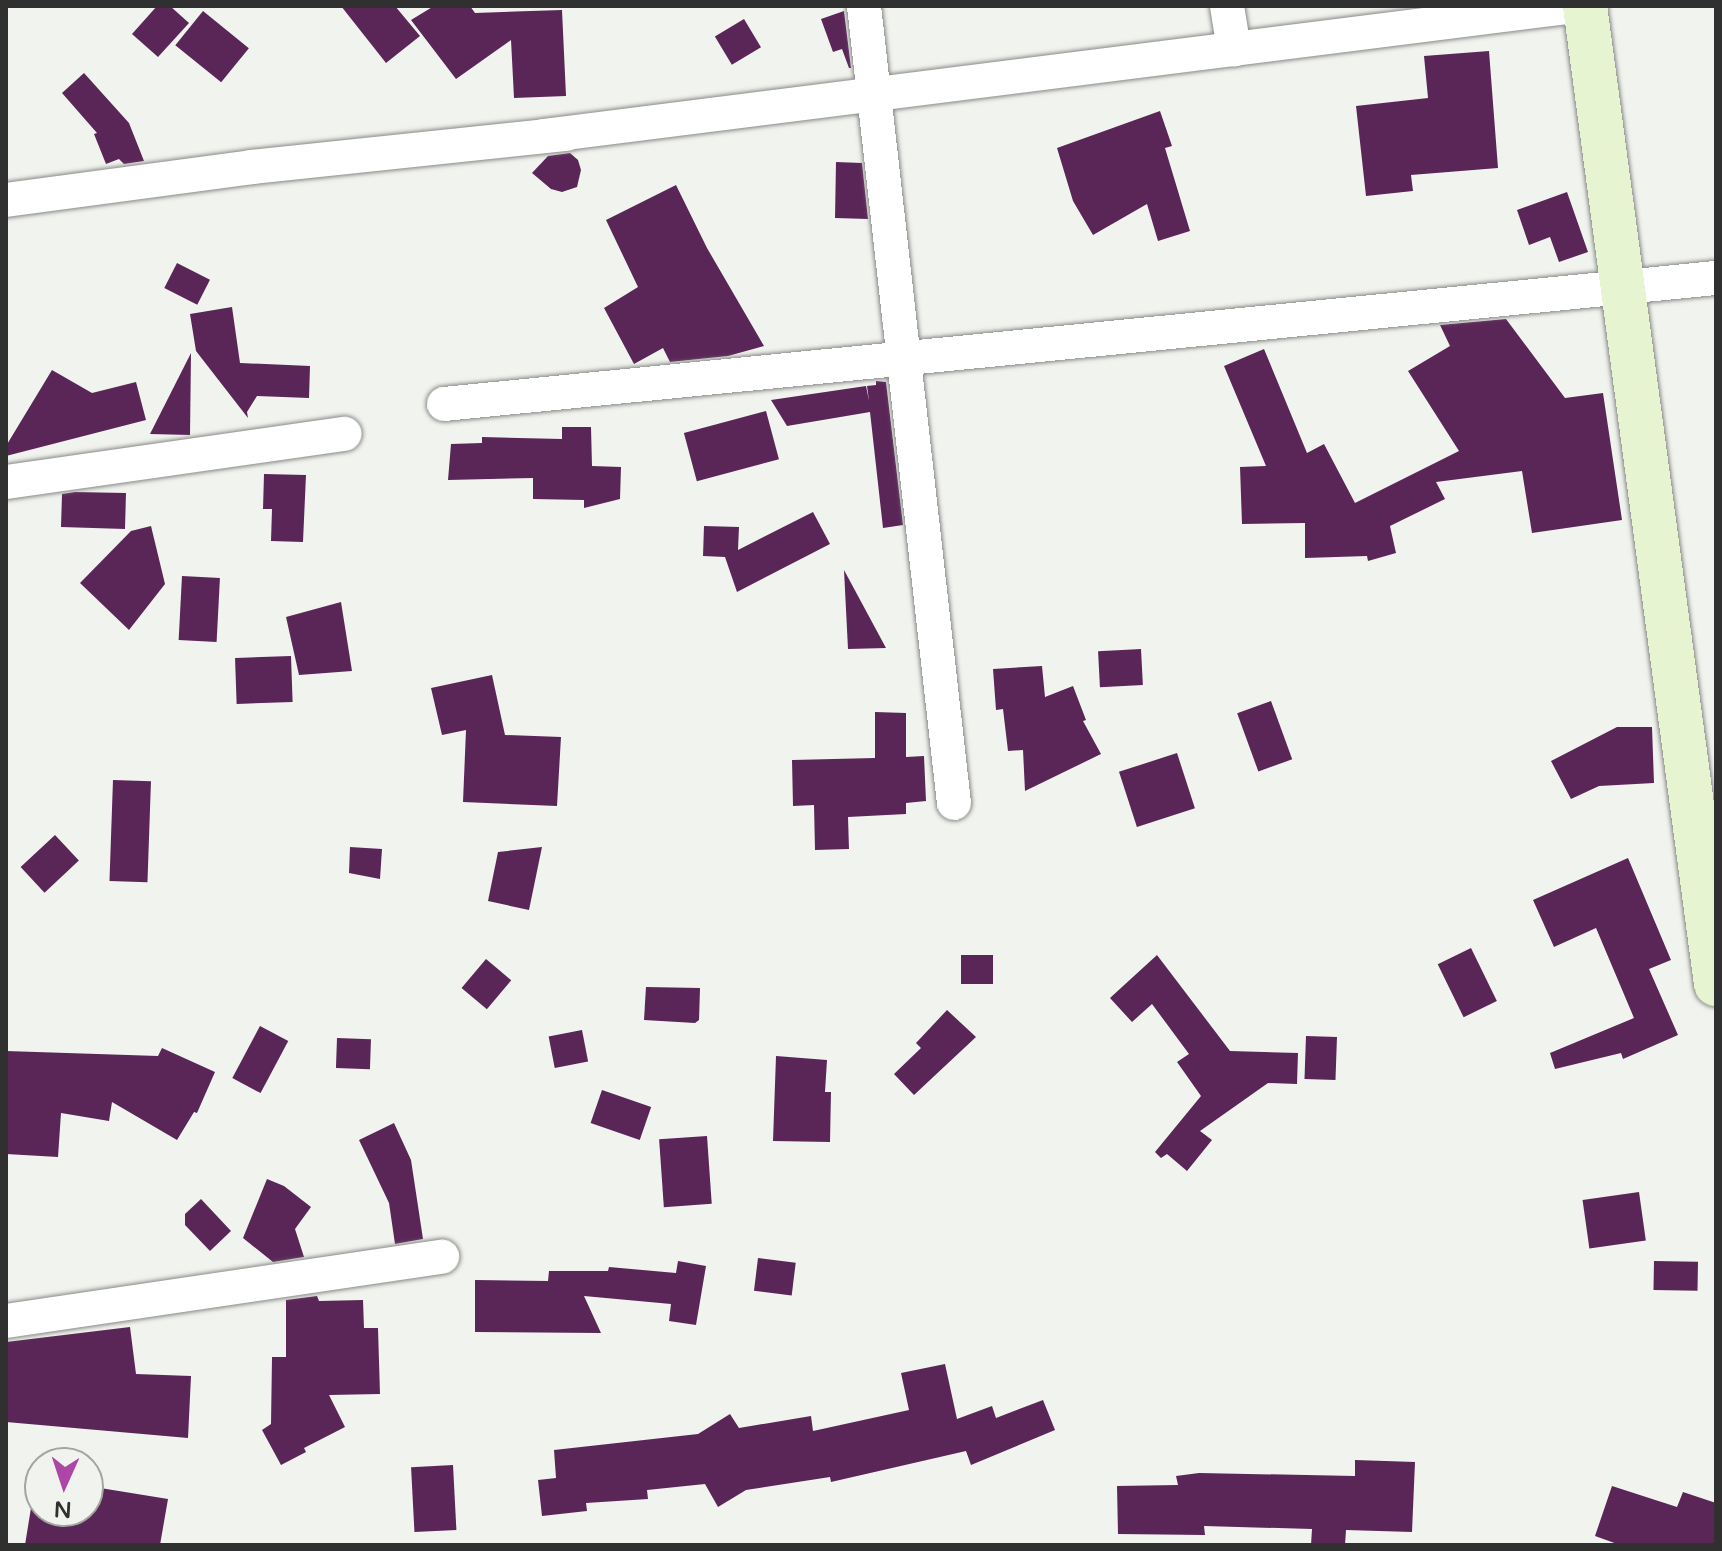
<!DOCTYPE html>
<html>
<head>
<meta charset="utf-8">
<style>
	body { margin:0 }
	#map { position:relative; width:1722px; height:1551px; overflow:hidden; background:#f1f3ef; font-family:"Varela Round",sans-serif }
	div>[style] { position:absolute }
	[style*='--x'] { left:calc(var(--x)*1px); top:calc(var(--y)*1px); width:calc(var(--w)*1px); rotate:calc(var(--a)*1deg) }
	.building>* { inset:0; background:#5a2657; transform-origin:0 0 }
	.roads { filter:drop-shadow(0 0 2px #898a87) drop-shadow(0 0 2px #898a87) }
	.street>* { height:34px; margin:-17px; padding:0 17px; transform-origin:17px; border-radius:17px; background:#fff }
	.secondary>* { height:44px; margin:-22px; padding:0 22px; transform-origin:22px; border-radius:22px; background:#e6f4d1 }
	span { translate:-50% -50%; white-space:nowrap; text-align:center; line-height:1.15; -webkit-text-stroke:8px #f1f3ef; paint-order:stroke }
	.frame { position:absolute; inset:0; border:8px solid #2f302f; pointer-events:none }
	.north { position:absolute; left:24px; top:1447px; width:80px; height:80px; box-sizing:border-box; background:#f1f3ef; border:2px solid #a3a5a2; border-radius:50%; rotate:183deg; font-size:22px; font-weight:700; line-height:32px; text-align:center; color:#2f302f }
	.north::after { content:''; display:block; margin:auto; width:28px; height:36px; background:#ae46a8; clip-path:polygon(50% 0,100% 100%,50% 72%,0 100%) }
</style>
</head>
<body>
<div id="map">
	<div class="building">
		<div style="clip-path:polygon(157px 6px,170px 6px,189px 23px,158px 57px,132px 34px)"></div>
		<div style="clip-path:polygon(341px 6px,395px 6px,420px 36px,386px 63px)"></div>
		<div style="clip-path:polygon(434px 6px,470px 6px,475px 13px,562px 10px,566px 96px,514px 98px,511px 40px,456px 79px,411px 20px)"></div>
		<div style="left:203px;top:11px;width:59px;height:44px;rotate:39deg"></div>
		<div style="clip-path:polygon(844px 11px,851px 68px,849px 68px,842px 49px,833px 52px,821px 19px)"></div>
		<div style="left:744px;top:19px;width:33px;height:34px;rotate:59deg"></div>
		<div style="clip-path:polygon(1489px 51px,1498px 168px,1411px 175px,1413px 191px,1366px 196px,1356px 106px,1428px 98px,1424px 56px)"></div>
		<div style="clip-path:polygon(84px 73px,129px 123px,144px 161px,124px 164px,119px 159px,106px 164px,94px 134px,97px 133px,62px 93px)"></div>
		<div style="clip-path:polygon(1160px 111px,1172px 146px,1165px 148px,1190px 231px,1158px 241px,1147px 204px,1093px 235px,1073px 201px,1057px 148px)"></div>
		<div style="clip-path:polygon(570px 153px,578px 160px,581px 170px,577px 187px,562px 192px,551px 189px,532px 173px,548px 156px)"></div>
		<div style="clip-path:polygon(836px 162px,862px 163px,868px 219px,835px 218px)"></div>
		<div style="clip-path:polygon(676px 185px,707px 248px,764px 346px,728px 356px,670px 362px,663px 348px,634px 364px,604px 308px,638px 287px,606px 220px)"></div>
		<div style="clip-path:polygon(1567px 192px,1588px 252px,1559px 262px,1550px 237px,1529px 245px,1517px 210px)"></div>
		<div style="left:177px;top:263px;width:37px;height:28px;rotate:27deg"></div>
		<div style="clip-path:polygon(232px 307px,240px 363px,310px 366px,309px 398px,257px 396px,247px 412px,248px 418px,196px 351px,190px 314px)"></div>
		<div style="clip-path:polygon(1506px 319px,1565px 398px,1603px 393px,1622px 520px,1532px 533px,1522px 471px,1436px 482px,1445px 499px,1390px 526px,1396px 553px,1368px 561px,1367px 556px,1305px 558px,1305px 523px,1242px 524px,1240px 467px,1266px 466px,1224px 366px,1264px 349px,1307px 453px,1324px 444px,1355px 503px,1459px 451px,1408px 371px,1450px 346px,1440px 325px)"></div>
		<div style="clip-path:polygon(191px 353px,190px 435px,150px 434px)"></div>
		<div style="clip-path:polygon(52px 370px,92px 393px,136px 382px,146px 420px,6px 456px,6px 446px)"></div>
		<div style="clip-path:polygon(876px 381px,886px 382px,903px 525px,883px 528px,870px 412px,787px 426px,771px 400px,866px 386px,869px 401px,867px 386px,876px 385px)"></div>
		<div style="left:766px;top:411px;width:50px;height:85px;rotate:75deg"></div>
		<div style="clip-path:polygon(562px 427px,591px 427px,592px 466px,621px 467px,620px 499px,584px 508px,584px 500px,533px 499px,533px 478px,448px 480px,451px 444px,482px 443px,482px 437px,562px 439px)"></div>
		<div style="clip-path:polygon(264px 474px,306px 475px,303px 542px,271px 541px,272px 509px,263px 509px)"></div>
		<div style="clip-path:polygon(75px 492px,126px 493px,125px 529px,61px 527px,62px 494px)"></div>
		<div style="clip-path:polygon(813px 512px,830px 544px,737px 592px,725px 557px,703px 556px,704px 526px,739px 527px,738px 550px)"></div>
		<div style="clip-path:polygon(151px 526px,165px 584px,129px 630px,80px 583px,131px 531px)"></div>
		<div style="clip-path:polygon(844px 570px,886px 648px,848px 649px)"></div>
		<div style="left:182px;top:576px;width:38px;height:64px;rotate:3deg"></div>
		<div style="clip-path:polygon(341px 602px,352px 671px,299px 675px,286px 617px)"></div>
		<div style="left:1141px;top:649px;width:36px;height:43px;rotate:87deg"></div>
		<div style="left:291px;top:656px;width:46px;height:56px;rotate:88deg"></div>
		<div style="clip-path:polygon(1042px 666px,1045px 697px,1073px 686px,1086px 720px,1083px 721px,1101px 754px,1025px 791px,1023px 750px,1008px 751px,1003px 709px,996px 710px,993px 669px)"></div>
		<div style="clip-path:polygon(492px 675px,505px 735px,561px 737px,557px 806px,463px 802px,466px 730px,442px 735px,431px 688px)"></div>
		<div style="left:1271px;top:701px;width:62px;height:36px;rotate:70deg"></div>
		<div style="clip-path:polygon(875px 712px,906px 713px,906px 757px,924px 756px,926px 801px,906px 803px,906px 814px,848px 817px,849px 849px,815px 850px,814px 805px,793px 806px,792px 760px,875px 758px)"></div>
		<div style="clip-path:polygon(1617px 727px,1652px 727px,1654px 783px,1599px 786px,1571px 799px,1551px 761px)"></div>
		<div style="left:1177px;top:753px;width:58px;height:61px;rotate:72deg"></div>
		<div style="left:113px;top:780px;width:38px;height:101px;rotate:2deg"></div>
		<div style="left:55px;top:835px;width:35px;height:47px;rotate:47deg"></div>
		<div style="clip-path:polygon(350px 847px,382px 849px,380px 879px,349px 873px)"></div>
		<div style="clip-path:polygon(542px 847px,529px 910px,488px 901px,498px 852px)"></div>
		<div style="clip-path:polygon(1628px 858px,1671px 960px,1649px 969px,1678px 1035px,1623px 1059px,1621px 1053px,1555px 1069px,1550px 1053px,1634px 1018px,1596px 928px,1554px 947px,1533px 900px)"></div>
		<div style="left:1471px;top:948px;width:59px;height:37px;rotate:64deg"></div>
		<div style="left:993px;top:955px;width:29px;height:32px;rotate:90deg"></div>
		<div style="clip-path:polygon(1157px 955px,1230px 1051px,1298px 1053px,1297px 1084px,1268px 1083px,1200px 1131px,1212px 1140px,1187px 1171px,1167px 1154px,1161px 1158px,1155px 1152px,1201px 1096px,1177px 1062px,1189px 1054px,1152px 1004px,1132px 1022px,1110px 998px)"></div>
		<div style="left:486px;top:959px;width:33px;height:38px;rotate:40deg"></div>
		<div style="clip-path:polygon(646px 987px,700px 988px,699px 1020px,695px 1023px,644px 1020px)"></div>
		<div style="clip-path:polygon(947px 1010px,976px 1037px,914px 1095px,894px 1074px,921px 1048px,916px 1043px)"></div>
		<div style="left:260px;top:1026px;width:32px;height:59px;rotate:28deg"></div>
		<div style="left:582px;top:1030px;width:32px;height:34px;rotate:79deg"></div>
		<div style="left:1306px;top:1036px;width:31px;height:43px;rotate:2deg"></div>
		<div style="left:337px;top:1038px;width:34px;height:30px;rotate:2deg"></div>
		<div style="clip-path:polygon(162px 1048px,215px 1072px,197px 1113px,194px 1112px,177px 1140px,112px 1102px,109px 1121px,61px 1113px,58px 1157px,6px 1154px,6px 1051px,158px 1056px)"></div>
		<div style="clip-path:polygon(776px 1056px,827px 1060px,825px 1092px,831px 1092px,830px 1142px,773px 1141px)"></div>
		<div style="left:602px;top:1090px;width:52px;height:35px;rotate:19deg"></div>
		<div style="clip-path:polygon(394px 1123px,411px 1160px,423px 1239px,395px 1244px,389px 1203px,359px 1140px)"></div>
		<div style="left:707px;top:1136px;width:68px;height:48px;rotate:86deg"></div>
		<div style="clip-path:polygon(267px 1179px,284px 1186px,311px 1207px,295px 1229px,304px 1257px,273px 1262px,243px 1238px)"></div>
		<div style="left:1639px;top:1192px;width:49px;height:57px;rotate:82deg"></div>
		<div style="clip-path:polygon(201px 1199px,231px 1231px,210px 1251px,185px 1225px,185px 1214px)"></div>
		<div style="left:758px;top:1258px;width:38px;height:33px;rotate:7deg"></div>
		<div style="clip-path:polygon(678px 1261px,706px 1266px,696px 1325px,669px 1321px,671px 1304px,584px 1296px,601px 1333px,475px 1332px,475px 1280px,548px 1281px,549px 1271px,608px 1271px,609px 1267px,676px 1273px)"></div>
		<div style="left:1654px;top:1261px;width:44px;height:29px;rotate:1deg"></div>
		<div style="clip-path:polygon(317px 1296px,319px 1301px,363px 1300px,364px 1328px,378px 1328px,380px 1394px,329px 1395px,345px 1427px,304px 1448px,306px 1452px,281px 1465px,262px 1430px,271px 1424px,272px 1357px,286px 1357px,286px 1300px)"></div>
		<div style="clip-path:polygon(130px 1327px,136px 1374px,191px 1376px,188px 1438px,6px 1422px,6px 1342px)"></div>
		<div style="clip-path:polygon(945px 1364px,957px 1419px,992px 1406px,996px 1418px,1043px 1400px,1055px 1430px,971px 1465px,966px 1451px,831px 1482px,830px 1477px,746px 1490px,718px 1507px,705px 1484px,647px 1490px,648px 1499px,586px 1503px,587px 1511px,542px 1516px,538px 1480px,556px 1478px,554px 1450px,698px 1434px,730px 1414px,739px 1428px,811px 1416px,813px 1431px,909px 1410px,901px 1373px)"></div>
		<div style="clip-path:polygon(1355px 1460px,1415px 1462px,1412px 1532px,1346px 1530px,1345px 1545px,1311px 1545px,1312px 1529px,1204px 1526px,1205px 1535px,1118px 1534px,1117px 1486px,1178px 1485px,1176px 1476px,1199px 1473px,1355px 1476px)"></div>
		<div style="left:453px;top:1465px;width:65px;height:42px;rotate:87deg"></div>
		<div style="clip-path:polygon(36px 1477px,40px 1478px,40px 1511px,88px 1511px,88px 1486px,168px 1499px,160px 1545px,25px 1545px)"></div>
		<div style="clip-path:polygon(1612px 1486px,1677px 1507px,1683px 1492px,1716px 1503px,1716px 1545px,1620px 1545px,1595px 1536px)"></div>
	</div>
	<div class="roads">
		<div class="street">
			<div style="--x:864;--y:6;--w:802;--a:83.56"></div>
			<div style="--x:1227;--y:6;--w:44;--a:80.8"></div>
			<div style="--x:543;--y:136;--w:1040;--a:-7.18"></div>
			<div style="--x:6;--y:200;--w:248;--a:-7.6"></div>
			<div style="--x:252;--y:167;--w:316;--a:-6"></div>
			<div style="--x:444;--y:404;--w:1278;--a:-5.66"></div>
			<div style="--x:6;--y:482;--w:342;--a:-8.1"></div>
			<div style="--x:6;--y:1321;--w:441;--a:-8.4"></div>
		</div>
		<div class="secondary">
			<div style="--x:1585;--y:6;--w:987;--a:82.37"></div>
		</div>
	</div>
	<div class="frame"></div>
	<div class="north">N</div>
</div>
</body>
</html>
